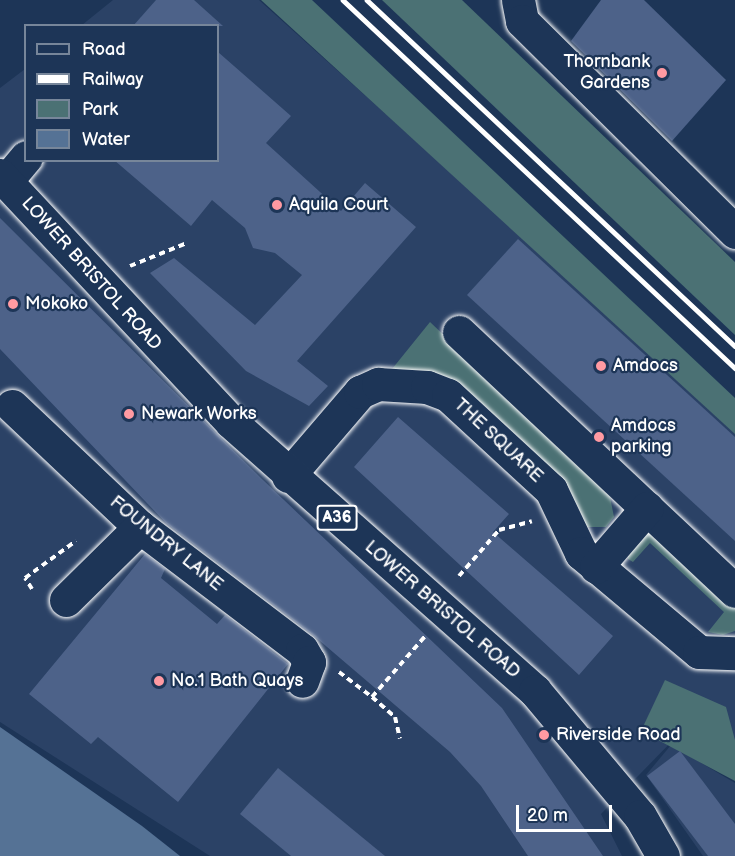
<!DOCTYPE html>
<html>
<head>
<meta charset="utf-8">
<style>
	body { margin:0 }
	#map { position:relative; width:735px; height:856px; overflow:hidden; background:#1d3557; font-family:"Balsamiq Sans",sans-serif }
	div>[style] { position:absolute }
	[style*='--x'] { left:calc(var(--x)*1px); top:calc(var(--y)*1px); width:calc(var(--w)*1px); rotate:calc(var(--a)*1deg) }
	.built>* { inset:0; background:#2b4266 }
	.green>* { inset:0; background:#4b7174 }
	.water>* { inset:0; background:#557295 }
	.building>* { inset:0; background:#4d6289 }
	.path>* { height:4px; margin-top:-2px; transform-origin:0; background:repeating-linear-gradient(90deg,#fff 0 6px,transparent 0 10.5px) }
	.roads { filter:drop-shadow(0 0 2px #fff) drop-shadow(0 0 2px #fff) }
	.minor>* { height:33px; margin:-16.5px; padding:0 16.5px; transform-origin:16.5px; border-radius:16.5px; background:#1d3557 }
	.highway>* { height:33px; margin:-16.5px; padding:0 16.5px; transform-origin:16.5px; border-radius:16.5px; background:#1d3557 }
	.rail>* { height:4.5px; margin:-2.25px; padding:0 2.25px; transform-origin:2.25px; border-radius:2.25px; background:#fff }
	.dots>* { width:16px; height:16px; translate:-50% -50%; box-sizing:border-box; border:3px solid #1d3557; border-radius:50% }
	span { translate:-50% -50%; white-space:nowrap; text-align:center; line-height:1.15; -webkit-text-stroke:4.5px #1d3557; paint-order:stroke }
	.shield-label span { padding:2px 4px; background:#1d3557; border:2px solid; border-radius:4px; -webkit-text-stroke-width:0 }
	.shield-label { font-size:16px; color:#fff; font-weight:700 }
	.poi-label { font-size:18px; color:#fff }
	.right { translate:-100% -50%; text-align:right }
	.left { translate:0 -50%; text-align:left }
	.street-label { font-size:18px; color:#fff }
	.legend { position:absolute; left:24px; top:24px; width:195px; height:138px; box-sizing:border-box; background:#1d3557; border:2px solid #77869a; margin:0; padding:8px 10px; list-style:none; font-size:18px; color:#fff }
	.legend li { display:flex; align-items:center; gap:12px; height:30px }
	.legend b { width:30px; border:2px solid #77869a }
	.scale { position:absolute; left:516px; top:805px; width:96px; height:27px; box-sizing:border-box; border:3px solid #fff; border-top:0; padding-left:8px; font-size:18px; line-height:21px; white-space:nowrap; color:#fff; -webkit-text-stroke:4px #1d3557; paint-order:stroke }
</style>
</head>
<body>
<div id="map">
	<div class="built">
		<div style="clip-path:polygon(113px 0,259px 0,735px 428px,735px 770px,679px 734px,601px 814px,622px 856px,210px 856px,0 722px,0 88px,25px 69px,26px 160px,218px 160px,218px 26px,82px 25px)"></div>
		<div style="clip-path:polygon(671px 745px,735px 783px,735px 856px,703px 856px,646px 775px)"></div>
	</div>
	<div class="green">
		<div style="clip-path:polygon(261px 0,312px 0,735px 398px,735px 434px)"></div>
		<div style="clip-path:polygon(382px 0,462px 0,735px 262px,735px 335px)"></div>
		<div style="clip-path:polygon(430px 322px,609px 492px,614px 517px,606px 527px,587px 527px,569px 493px,388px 374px)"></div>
		<div style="clip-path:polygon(644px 532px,655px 533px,735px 606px,735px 631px,723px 635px,708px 632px,724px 612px,650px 543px,633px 562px,628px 559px,628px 550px)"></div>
		<div style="clip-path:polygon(665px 680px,726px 707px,735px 740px,735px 781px,641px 731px)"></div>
	</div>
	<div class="water">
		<div style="clip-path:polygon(0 727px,142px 826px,180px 856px,0 856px)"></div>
	</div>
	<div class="building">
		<div style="clip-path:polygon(156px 0,194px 0,223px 26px,133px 26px)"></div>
		<div style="clip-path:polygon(601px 0,644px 0,726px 80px,672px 141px,571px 41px)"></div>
		<div style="clip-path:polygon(218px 52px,291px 116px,266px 143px,341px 211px,365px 183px,416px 227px,297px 361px,328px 386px,309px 406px,246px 371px,150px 273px,174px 258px,255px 325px,302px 275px,275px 253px,253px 248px,245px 228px,212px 200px,191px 226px,114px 160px,218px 160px)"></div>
		<div style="clip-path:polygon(0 218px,262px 479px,502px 708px,603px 856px,528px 856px,481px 786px,450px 752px,313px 635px,166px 523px,0 349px)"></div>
		<div style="clip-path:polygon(518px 239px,735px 437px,735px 541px,467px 295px)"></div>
		<div style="clip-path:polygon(398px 417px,509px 514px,493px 532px,613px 636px,579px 675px,354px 467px)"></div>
		<div style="clip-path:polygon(145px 554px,165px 569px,161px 578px,217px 624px,225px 615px,288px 664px,178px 802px,98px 737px,91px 744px,29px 694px)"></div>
		<div style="clip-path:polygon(680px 751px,735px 824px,735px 856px,708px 856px,647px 776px)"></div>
		<div style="clip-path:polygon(278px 768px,385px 856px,291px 856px,240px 814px)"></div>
	</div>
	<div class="path">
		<div style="--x:130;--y:266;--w:61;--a:-22"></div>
		<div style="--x:459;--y:576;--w:61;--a:-49"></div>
		<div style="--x:499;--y:530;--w:34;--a:-15"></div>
		<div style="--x:32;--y:589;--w:13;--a:-122"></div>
		<div style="--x:25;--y:578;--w:63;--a:-36"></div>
		<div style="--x:339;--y:672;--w:41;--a:37.1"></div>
		<div style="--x:372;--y:697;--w:82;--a:-48.9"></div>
		<div style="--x:372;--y:697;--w:30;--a:41"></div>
		<div style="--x:395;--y:717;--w:22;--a:77"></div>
	</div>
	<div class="roads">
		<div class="minor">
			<div style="--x:518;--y:0;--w:21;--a:79"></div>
			<div style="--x:522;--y:21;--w:300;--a:44.7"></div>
			<div style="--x:6;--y:181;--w:31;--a:-50"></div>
			<div style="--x:459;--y:332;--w:378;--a:43.2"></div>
			<div style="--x:12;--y:406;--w:176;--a:43.4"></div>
			<div style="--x:140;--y:527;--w:203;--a:37.2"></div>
			<div style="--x:302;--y:650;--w:14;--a:60"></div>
			<div style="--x:309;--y:662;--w:20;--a:110"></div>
			<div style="--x:288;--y:476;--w:111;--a:-49.4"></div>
			<div style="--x:360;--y:392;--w:20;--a:-24"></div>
			<div style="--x:378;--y:384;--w:49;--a:3.5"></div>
			<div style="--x:427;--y:387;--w:22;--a:21"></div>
			<div style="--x:448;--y:395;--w:140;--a:42.7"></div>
			<div style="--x:551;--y:490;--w:70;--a:64.5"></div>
			<div style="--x:581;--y:553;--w:154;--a:40"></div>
			<div style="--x:699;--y:652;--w:36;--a:2"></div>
			<div style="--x:596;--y:567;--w:78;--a:-49.2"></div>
			<div style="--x:66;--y:600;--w:104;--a:-44.6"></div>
		</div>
		<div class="highway">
			<div style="--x:0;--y:175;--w:338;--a:46.9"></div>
			<div style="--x:231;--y:422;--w:406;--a:41.5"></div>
			<div style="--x:535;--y:691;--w:163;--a:50"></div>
			<div style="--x:640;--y:816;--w:46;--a:60.1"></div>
		</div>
	</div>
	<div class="rail">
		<div style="--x:343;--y:0;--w:538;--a:43.19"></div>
		<div style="--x:367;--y:0;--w:505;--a:43.24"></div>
	</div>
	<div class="dots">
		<div style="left:662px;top:73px;background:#ff9aa2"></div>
		<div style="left:277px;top:205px;background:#ff9aa2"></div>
		<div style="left:13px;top:304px;background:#ff9aa2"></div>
		<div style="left:601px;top:366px;background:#ff9aa2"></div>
		<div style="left:129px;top:414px;background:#ff9aa2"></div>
		<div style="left:599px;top:437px;background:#ff9aa2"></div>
		<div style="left:159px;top:681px;background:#ff9aa2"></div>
		<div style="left:544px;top:735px;background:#ff9aa2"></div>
	</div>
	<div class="shield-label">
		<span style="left:337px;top:518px">A36</span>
	</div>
	<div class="poi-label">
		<span class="right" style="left:650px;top:73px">Thornbank<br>Gardens</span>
		<span class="left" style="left:289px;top:205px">Aquila Court</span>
		<span class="left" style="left:25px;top:304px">Mokoko</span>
		<span class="left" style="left:613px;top:366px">Amdocs</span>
		<span class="left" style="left:141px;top:414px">Newark Works</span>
		<span class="left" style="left:611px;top:437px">Amdocs<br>parking</span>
		<span class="left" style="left:171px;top:681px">No.1 Bath Quays</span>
		<span class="left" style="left:556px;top:735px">Riverside Road</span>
	</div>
	<div class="street-label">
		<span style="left:91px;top:274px;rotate:48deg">LOWER BRISTOL ROAD</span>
		<span style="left:498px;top:441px;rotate:43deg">THE SQUARE</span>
		<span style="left:166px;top:544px;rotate:39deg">FOUNDRY LANE</span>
		<span style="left:442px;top:610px;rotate:41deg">LOWER BRISTOL ROAD</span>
	</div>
	<ul class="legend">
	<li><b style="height:8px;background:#1d3557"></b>Road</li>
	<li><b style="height:8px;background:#fff"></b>Railway</li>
	<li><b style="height:16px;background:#4b7174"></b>Park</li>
	<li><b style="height:16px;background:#557295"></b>Water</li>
	</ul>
	<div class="scale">20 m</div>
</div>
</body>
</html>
